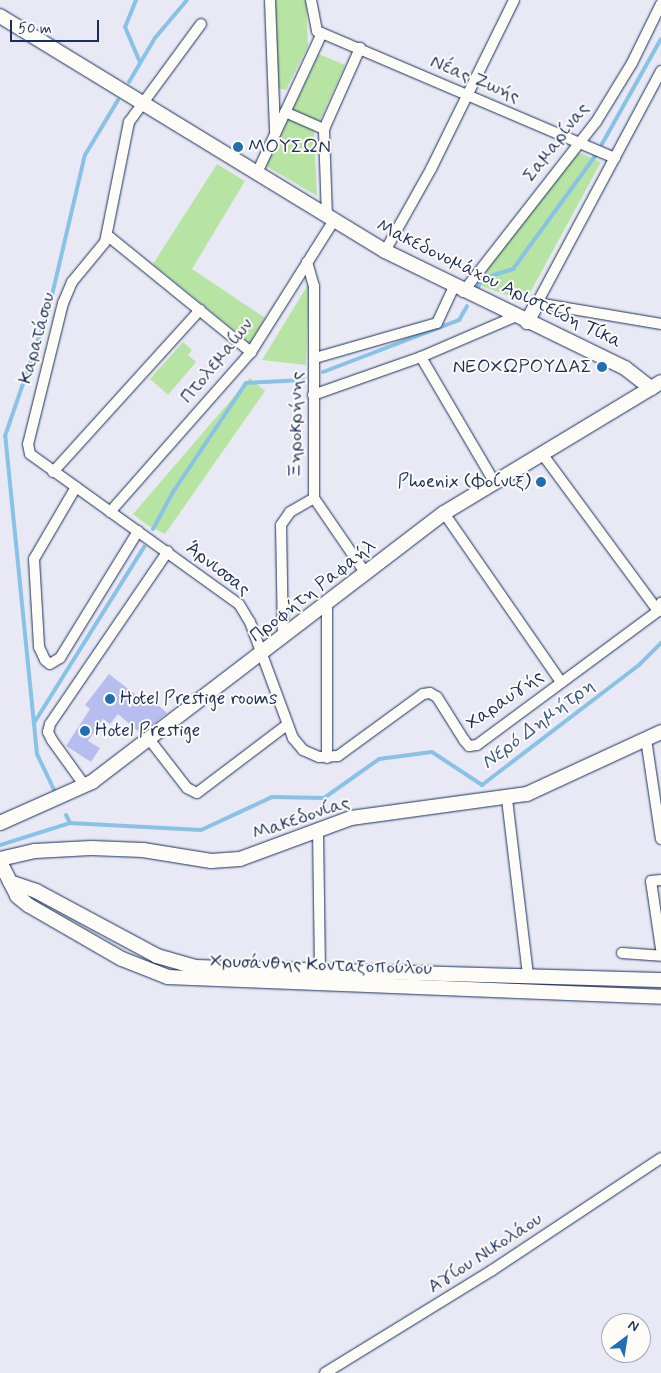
<!DOCTYPE html>
<html>
<head>
<meta charset="utf-8">
<style>
	body { margin:0 }
	#map { position:relative; width:661px; height:1373px; overflow:hidden; background:#e8e9f5; font-family:Mynerve,sans-serif }
	div>[style] { position:absolute }
	[style*='--x'] { left:calc(var(--x)*1px); top:calc(var(--y)*1px); width:calc(var(--w)*1px); rotate:calc(var(--a)*1deg) }
	.green>* { inset:0; background:#b7e4a2 }
	.stream>* { height:4px; margin:-2px; padding:0 2px; transform-origin:2px; border-radius:2px; background:#88c2e7 }
	.building>* { inset:0; background:#b7beef }
	.roads { filter:drop-shadow(0 0 1px #1b2f5e) drop-shadow(0 0 1px #1b2f5e) }
	.street>* { height:10px; margin:-5px; padding:0 5px; transform-origin:5px; border-radius:5px; background:#fdfcf7 }
	.secondary>* { height:14px; margin:-7px; padding:0 7px; transform-origin:7px; border-radius:7px; background:#fdfcf7 }
	.dots>* { width:14px; height:14px; translate:-50% -50%; box-sizing:border-box; border:2px solid #fdfcf7; border-radius:50% }
	span { translate:-50% -50%; white-space:nowrap; text-align:center; line-height:1.15; -webkit-text-stroke:4px #fdfcf7; paint-order:stroke }
	.street-label { font-size:19px; color:#1b2f5e }
	.poi-label { font-size:19px; color:#1b2f5e }
	.left { translate:0 -50%; text-align:left }
	.right { translate:-100% -50%; text-align:right }
	.water-label { font-size:20px; color:#3c5b87; font-style:italic }
	.north { position:absolute; left:601px; top:1313px; width:50px; height:50px; box-sizing:border-box; background:#fdfcf7; border:1px solid #a3aaba; border-radius:50%; rotate:31deg; font-size:14px; font-weight:700; line-height:20px; text-align:center; color:#1b2f5e }
	.north::after { content:''; display:block; margin:auto; width:18px; height:22px; background:#1f6fb2; clip-path:polygon(50% 0,100% 100%,50% 72%,0 100%) }
	.scale { position:absolute; left:10px; top:20px; width:89px; height:22px; box-sizing:border-box; border:2px solid #1b2f5e; border-top:0; padding-left:6px; font-size:15px; line-height:18px; white-space:nowrap; color:#1b2f5e; -webkit-text-stroke:4px #fdfcf7; paint-order:stroke }
</style>
</head>
<body>
<div id="map">
	<div class="green">
		<div style="clip-path:polygon(275px 0,306px 0,308px 46px,286px 90px,278px 88px)"></div>
		<div style="clip-path:polygon(319px 54px,345px 65px,314px 133px,317px 196px,266px 166px)"></div>
		<div style="clip-path:polygon(576px 151px,601px 162px,525px 302px,474px 283px)"></div>
		<div style="clip-path:polygon(217px 164px,245px 181px,192px 269px,265px 318px,250px 343px,153px 264px)"></div>
		<div style="clip-path:polygon(309px 283px,306px 365px,262px 360px)"></div>
		<div style="clip-path:polygon(183px 342px,192px 350px,188px 355px,196px 362px,168px 395px,150px 379px)"></div>
		<div style="clip-path:polygon(250px 378px,265px 391px,165px 534px,147px 525px,133px 514px)"></div>
	</div>
	<div class="stream">
		<div style="--x:136;--y:0;--w:29;--a:112"></div>
		<div style="--x:125;--y:27;--w:38;--a:67"></div>
		<div style="--x:129;--y:82;--w:51;--a:-59.4"></div>
		<div style="--x:155;--y:38;--w:50;--a:-49.9"></div>
		<div style="--x:602;--y:144;--w:120;--a:-60.7"></div>
		<div style="--x:478;--y:287;--w:9;--a:-63"></div>
		<div style="--x:482;--y:279;--w:33;--a:-18"></div>
		<div style="--x:513;--y:269;--w:140;--a:-54"></div>
		<div style="--x:323;--y:372;--w:146;--a:-20.9"></div>
		<div style="--x:459;--y:320;--w:16;--a:-60"></div>
		<div style="--x:153;--y:529;--w:42;--a:-61.6"></div>
		<div style="--x:173;--y:492;--w:131;--a:-56.2"></div>
		<div style="--x:246;--y:383;--w:58;--a:-3"></div>
		<div style="--x:34;--y:723;--w:208;--a:-58"></div>
		<div style="--x:57;--y:796;--w:47;--a:-115.5"></div>
		<div style="--x:37;--y:754;--w:320;--a:-95.7"></div>
		<div style="--x:5;--y:436;--w:135;--a:-71"></div>
		<div style="--x:49;--y:308;--w:157;--a:-76.8"></div>
		<div style="--x:85;--y:155;--w:64;--a:-59"></div>
		<div style="--x:66;--y:815;--w:9;--a:63"></div>
		<div style="--x:0;--y:845;--w:73;--a:-17.4"></div>
		<div style="--x:70;--y:823;--w:131;--a:3.1"></div>
		<div style="--x:201;--y:830;--w:78;--a:-24.9"></div>
		<div style="--x:272;--y:797;--w:52;--a:1.1"></div>
		<div style="--x:324;--y:798;--w:67;--a:-35.3"></div>
		<div style="--x:379;--y:759;--w:53;--a:-7.5"></div>
		<div style="--x:432;--y:752;--w:60;--a:33.4"></div>
		<div style="--x:482;--y:785;--w:198;--a:-37.4"></div>
		<div style="--x:639;--y:665;--w:31;--a:-45"></div>
	</div>
	<div class="building">
		<div style="clip-path:polygon(109px 674px,140px 698px,144px 693px,167px 713px,141px 734px,118px 714px,110px 724px,103px 719px,88px 741px,100px 748px,91px 762px,66px 746px,90px 709px,85px 705px)"></div>
	</div>
	<div class="roads">
		<div class="street">
			<div style="--x:270;--y:0;--w:131;--a:87.8"></div>
			<div style="--x:311;--y:0;--w:32;--a:79"></div>
			<div style="--x:317;--y:31;--w:324;--a:23.1"></div>
			<div style="--x:201;--y:24;--w:122;--a:126.3"></div>
			<div style="--x:129;--y:122;--w:122;--a:101.3"></div>
			<div style="--x:105;--y:242;--w:52;--a:129.5"></div>
			<div style="--x:72;--y:282;--w:23;--a:113"></div>
			<div style="--x:63;--y:303;--w:145;--a:103.9"></div>
			<div style="--x:28;--y:444;--w:10;--a:79"></div>
			<div style="--x:30;--y:454;--w:257;--a:35.7"></div>
			<div style="--x:239;--y:604;--w:21;--a:59"></div>
			<div style="--x:250;--y:622;--w:124;--a:69.7"></div>
			<div style="--x:293;--y:738;--w:16;--a:50"></div>
			<div style="--x:303;--y:750;--w:17;--a:24"></div>
			<div style="--x:319;--y:757;--w:19;--a:-3"></div>
			<div style="--x:338;--y:756;--w:105;--a:-36.1"></div>
			<div style="--x:423;--y:694;--w:7;--a:-8"></div>
			<div style="--x:430;--y:693;--w:8;--a:30"></div>
			<div style="--x:437;--y:697;--w:51;--a:57.9"></div>
			<div style="--x:464;--y:740;--w:8;--a:50"></div>
			<div style="--x:469;--y:746;--w:8;--a:-7"></div>
			<div style="--x:477;--y:745;--w:225;--a:-36.5"></div>
			<div style="--x:658;--y:611;--w:9;--a:-69"></div>
			<div style="--x:661;--y:71;--w:263;--a:118.1"></div>
			<div style="--x:537;--y:303;--w:126;--a:9.6"></div>
			<div style="--x:285;--y:112;--w:43;--a:23.6"></div>
			<div style="--x:257;--y:173;--w:154;--a:-65.1"></div>
			<div style="--x:327;--y:217;--w:88;--a:-92"></div>
			<div style="--x:324;--y:129;--w:89;--a:-66"></div>
			<div style="--x:107;--y:235;--w:186;--a:39.1"></div>
			<div style="--x:385;--y:251;--w:94;--a:-60.7"></div>
			<div style="--x:431;--y:169;--w:188;--a:-63.8"></div>
			<div style="--x:307;--y:262;--w:25;--a:74"></div>
			<div style="--x:314;--y:286;--w:212;--a:90"></div>
			<div style="--x:314;--y:498;--w:92;--a:55.6"></div>
			<div style="--x:463;--y:292;--w:216;--a:-52"></div>
			<div style="--x:596;--y:122;--w:69;--a:-58.6"></div>
			<div style="--x:632;--y:63;--w:66;--a:-63.8"></div>
			<div style="--x:421;--y:357;--w:146;--a:59.6"></div>
			<div style="--x:315;--y:358;--w:127;--a:-16"></div>
			<div style="--x:437;--y:323;--w:40;--a:-65"></div>
			<div style="--x:313;--y:395;--w:114;--a:-19.4"></div>
			<div style="--x:421;--y:357;--w:101;--a:-23.3"></div>
			<div style="--x:543;--y:455;--w:194;--a:53.6"></div>
			<div style="--x:53;--y:472;--w:219;--a:-47.8"></div>
			<div style="--x:76;--y:487;--w:83;--a:120.3"></div>
			<div style="--x:34;--y:559;--w:88;--a:86.7"></div>
			<div style="--x:39;--y:647;--w:14;--a:65"></div>
			<div style="--x:45;--y:660;--w:6;--a:39"></div>
			<div style="--x:50;--y:664;--w:12;--a:-31"></div>
			<div style="--x:60;--y:658;--w:149;--a:-58.4"></div>
			<div style="--x:110;--y:512;--w:213;--a:-48.6"></div>
			<div style="--x:251;--y:352;--w:156;--a:-57.8"></div>
			<div style="--x:444;--y:513;--w:206;--a:55.3"></div>
			<div style="--x:283;--y:638;--w:113;--a:-91"></div>
			<div style="--x:281;--y:525;--w:16;--a:-55"></div>
			<div style="--x:290;--y:512;--w:28;--a:-30"></div>
			<div style="--x:149;--y:739;--w:62;--a:52.2"></div>
			<div style="--x:187;--y:788;--w:11;--a:27"></div>
			<div style="--x:197;--y:793;--w:113;--a:-37.1"></div>
			<div style="--x:646;--y:739;--w:101;--a:81.5"></div>
			<div style="--x:327;--y:758;--w:154;--a:-90"></div>
			<div style="--x:85;--y:786;--w:57;--a:-125.7"></div>
			<div style="--x:52;--y:740;--w:9;--a:-117"></div>
			<div style="--x:48;--y:732;--w:8;--a:-76"></div>
			<div style="--x:50;--y:724;--w:209;--a:-55.7"></div>
			<div style="--x:507;--y:799;--w:178;--a:83.2"></div>
			<div style="--x:318;--y:829;--w:141;--a:89.2"></div>
			<div style="--x:661;--y:880;--w:10;--a:174"></div>
			<div style="--x:651;--y:881;--w:69;--a:81.6"></div>
			<div style="--x:622;--y:953;--w:39;--a:4"></div>
			<div style="--x:325;--y:1373;--w:195;--a:-31.6"></div>
			<div style="--x:491;--y:1271;--w:204;--a:-33.6"></div>
		</div>
		<div class="secondary">
			<div style="--x:0;--y:16;--w:451;--a:31.4"></div>
			<div style="--x:385;--y:251;--w:267;--a:26"></div>
			<div style="--x:625;--y:368;--w:33;--a:38"></div>
			<div style="--x:527;--y:322;--w:21;--a:-62"></div>
			<div style="--x:0;--y:823;--w:101;--a:-24"></div>
			<div style="--x:92;--y:782;--w:443;--a:-37.4"></div>
			<div style="--x:444;--y:513;--w:253;--a:-31.1"></div>
			<div style="--x:0;--y:859;--w:36;--a:-13"></div>
			<div style="--x:35;--y:851;--w:56;--a:-3.1"></div>
			<div style="--x:91;--y:848;--w:52;--a:2.2"></div>
			<div style="--x:143;--y:850;--w:69;--a:9.2"></div>
			<div style="--x:211;--y:861;--w:29;--a:-4"></div>
			<div style="--x:240;--y:859;--w:118;--a:-20.3"></div>
			<div style="--x:351;--y:818;--w:178;--a:-7.8"></div>
			<div style="--x:527;--y:794;--w:148;--a:-24.8"></div>
			<div style="--x:0;--y:862;--w:38;--a:63"></div>
			<div style="--x:17;--y:896;--w:14;--a:39"></div>
			<div style="--x:28;--y:905;--w:108;--a:29.9"></div>
			<div style="--x:122;--y:959;--w:49;--a:21.4"></div>
			<div style="--x:168;--y:977;--w:493;--a:2.3"></div>
			<div style="--x:10;--y:882;--w:28;--a:19"></div>
			<div style="--x:36;--y:891;--w:137;--a:28.2"></div>
			<div style="--x:157;--y:956;--w:40;--a:16"></div>
			<div style="--x:195;--y:967;--w:466;--a:1.6"></div>
		</div>
	</div>
	<div class="dots">
		<div style="left:238px;top:147px;background:#1f6fb2"></div>
		<div style="left:602px;top:367px;background:#1f6fb2"></div>
		<div style="left:541px;top:482px;background:#1f6fb2"></div>
		<div style="left:110px;top:699px;background:#1f6fb2"></div>
		<div style="left:85px;top:731px;background:#1f6fb2"></div>
	</div>
	<div class="street-label">
		<span style="left:475px;top:79px;rotate:23deg">Νέας Ζωής</span>
		<span style="left:556px;top:142px;rotate:-52deg">Σαμαρίνας</span>
		<span style="left:499px;top:284px;rotate:26deg">Μακεδονομάχου Αριστείδη Τίκα</span>
		<span style="left:37px;top:338px;rotate:-75deg">Καρατάσου</span>
		<span style="left:217px;top:361px;rotate:-51deg">Πτολεμαίων</span>
		<span style="left:296px;top:425px;rotate:-89deg">Ξηροκρήνης</span>
		<span style="left:218px;top:569px;rotate:38deg">Άρνισσας</span>
		<span style="left:313px;top:591px;rotate:-38deg">Προφήτη Ραφαήλ</span>
		<span style="left:505px;top:700px;rotate:-35deg">Χαραυγής</span>
		<span style="left:301px;top:818px;rotate:-19deg">Μακεδονίας</span>
		<span style="left:321px;top:965px;rotate:2deg">Χρυσάνθης Κονταξοπούλου</span>
		<span style="left:485px;top:1253px;rotate:-33deg">Αγίου Νικολάου</span>
	</div>
	<div class="poi-label">
		<span class="left" style="left:248px;top:147px">ΜΟΥΣΩΝ</span>
		<span class="right" style="left:592px;top:367px">ΝΕΟΧΩΡΟΥΔΑΣ</span>
		<span class="right" style="left:531px;top:482px">Phoenix (Φοίνιξ)</span>
		<span class="left" style="left:120px;top:699px">Hotel Prestige rooms</span>
		<span class="left" style="left:95px;top:731px">Hotel Prestige</span>
	</div>
	<div class="water-label">
		<span style="left:538px;top:724px;rotate:-37deg">Νερό Δημήτρη</span>
	</div>
	<div class="north">N</div>
	<div class="scale">50 m</div>
</div>
</body>
</html>
